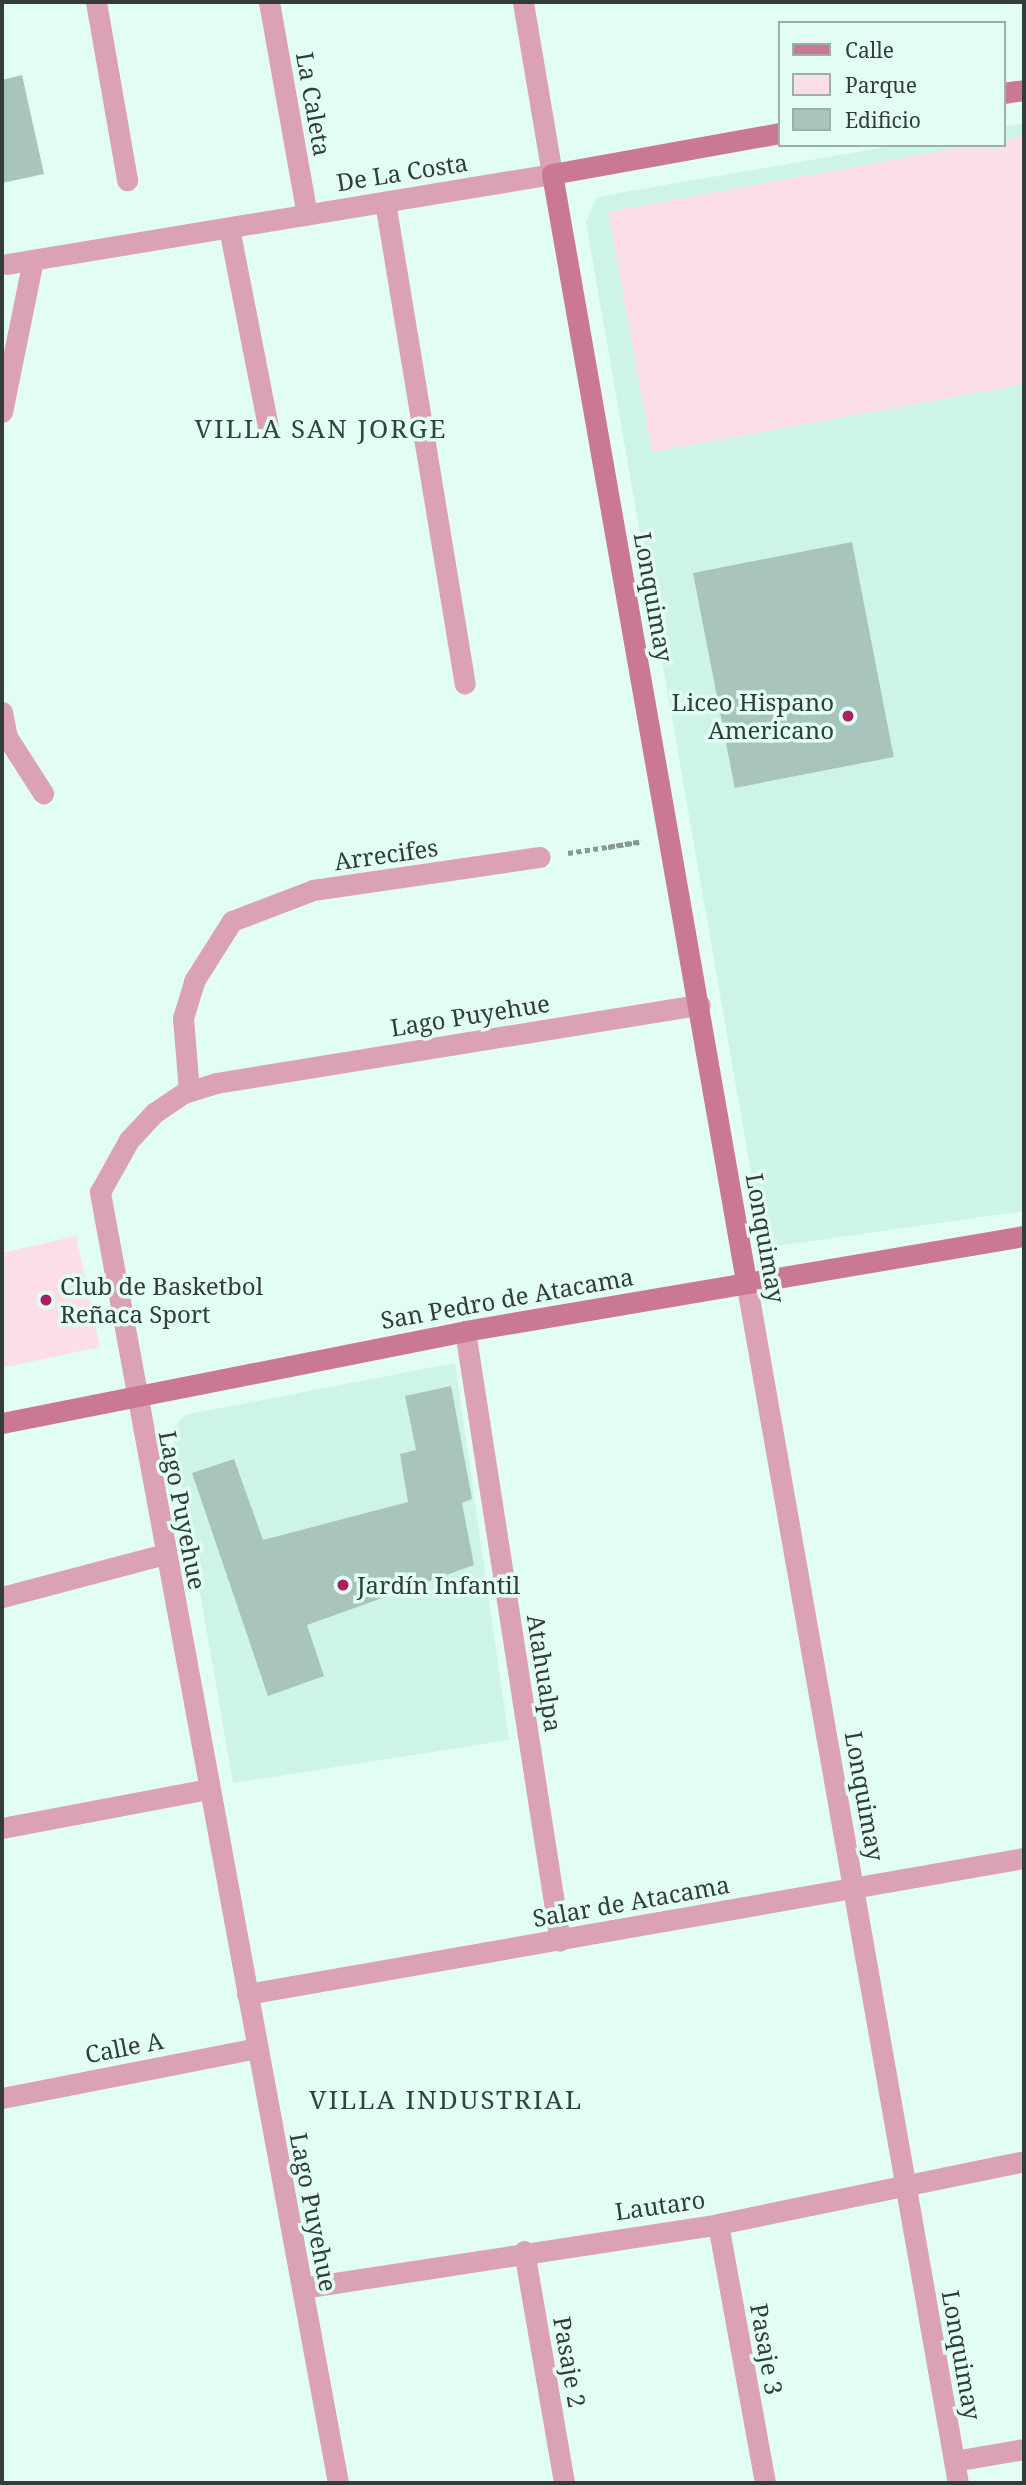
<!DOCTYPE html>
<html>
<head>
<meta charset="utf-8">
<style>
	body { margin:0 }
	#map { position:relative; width:1026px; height:2485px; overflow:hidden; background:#e1fdf4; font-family:"Noto Serif",serif }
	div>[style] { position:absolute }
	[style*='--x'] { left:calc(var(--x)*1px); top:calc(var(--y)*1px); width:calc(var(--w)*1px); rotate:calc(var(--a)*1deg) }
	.built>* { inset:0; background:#cef3e8 }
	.green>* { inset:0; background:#fcdee7 }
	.building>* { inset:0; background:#a9c4bc; transform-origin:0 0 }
	.path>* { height:4.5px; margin-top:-2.25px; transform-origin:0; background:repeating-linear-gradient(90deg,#869993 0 5px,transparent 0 8.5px) }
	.lane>* { height:21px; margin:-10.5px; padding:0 10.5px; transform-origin:10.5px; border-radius:10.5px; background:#dba2b5 }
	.street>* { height:21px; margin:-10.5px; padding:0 10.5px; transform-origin:10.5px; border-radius:10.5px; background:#dba2b5 }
	.secondary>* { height:21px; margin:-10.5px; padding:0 10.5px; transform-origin:10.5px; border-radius:10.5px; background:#ca7896 }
	.dots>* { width:19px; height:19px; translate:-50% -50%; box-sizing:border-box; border:4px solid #e1fdf4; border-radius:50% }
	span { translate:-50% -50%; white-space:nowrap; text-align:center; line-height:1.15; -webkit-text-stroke:7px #e1fdf4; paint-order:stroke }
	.street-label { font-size:24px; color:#323d3a }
	.poi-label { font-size:24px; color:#323d3a }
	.right { translate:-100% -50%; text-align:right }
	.left { translate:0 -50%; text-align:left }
	.neighbourhood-label { font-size:26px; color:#2f463f; letter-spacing:2px }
	.frame { position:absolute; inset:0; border:4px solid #323d3a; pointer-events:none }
	.legend { position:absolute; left:778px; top:21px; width:228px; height:126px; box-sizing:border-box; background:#e1fdf4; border:2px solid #9bb0aa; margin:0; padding:9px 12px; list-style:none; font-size:21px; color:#323d3a }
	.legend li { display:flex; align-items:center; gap:14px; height:35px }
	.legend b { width:35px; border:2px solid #9bb0aa }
</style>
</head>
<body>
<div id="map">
	<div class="built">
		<div style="clip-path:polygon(1024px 123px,1024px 1211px,777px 1246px,762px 1236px,586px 222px,597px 197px,897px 145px,1003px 145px,1003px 127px)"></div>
		<div style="clip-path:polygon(455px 1363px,509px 1740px,233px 1783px,172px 1430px,185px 1415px)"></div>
	</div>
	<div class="green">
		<div style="clip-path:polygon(1024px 136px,1024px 384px,652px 452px,608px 212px,974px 145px,1003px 145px,1003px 140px)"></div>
		<div style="clip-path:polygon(76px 1236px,100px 1347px,2px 1368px,2px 1253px)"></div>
	</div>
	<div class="building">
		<div style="clip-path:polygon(22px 75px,44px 174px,2px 183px,2px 80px)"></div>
		<div style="left:852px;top:542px;width:219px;height:162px;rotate:79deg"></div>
		<div style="clip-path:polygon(451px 1386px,472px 1499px,462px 1503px,474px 1565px,307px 1625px,324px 1676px,268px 1696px,192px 1473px,234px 1459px,263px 1540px,408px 1502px,400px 1454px,416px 1450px,405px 1396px)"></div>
	</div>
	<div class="path">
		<div style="--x:608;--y:847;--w:34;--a:-10"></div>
		<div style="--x:568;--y:853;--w:72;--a:-8.8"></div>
	</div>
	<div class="lane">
		<div style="--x:385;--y:202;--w:488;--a:80.6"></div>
		<div style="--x:229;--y:228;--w:202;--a:78.9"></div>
	</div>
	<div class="street">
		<div style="--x:96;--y:2;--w:181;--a:80.1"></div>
		<div style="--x:269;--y:2;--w:216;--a:79.9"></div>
		<div style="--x:7;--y:264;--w:552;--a:-9.38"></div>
		<div style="--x:552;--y:174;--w:174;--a:-99.6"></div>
		<div style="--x:2;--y:412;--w:155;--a:-78.5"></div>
		<div style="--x:2;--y:712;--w:25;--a:79"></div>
		<div style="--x:7;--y:737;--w:67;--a:57.3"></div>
		<div style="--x:189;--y:1091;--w:73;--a:-94.7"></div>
		<div style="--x:183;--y:1018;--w:39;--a:-73"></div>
		<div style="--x:194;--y:981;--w:71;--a:-57.7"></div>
		<div style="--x:232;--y:921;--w:87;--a:-20.9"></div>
		<div style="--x:313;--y:890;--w:229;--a:-8.3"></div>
		<div style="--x:746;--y:1281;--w:1221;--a:80"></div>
		<div style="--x:465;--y:1331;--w:617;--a:81.15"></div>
		<div style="--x:2;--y:1597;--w:169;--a:-14.8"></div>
		<div style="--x:2;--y:1828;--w:210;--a:-10.7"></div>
		<div style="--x:247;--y:1994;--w:789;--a:-9.93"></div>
		<div style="--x:2;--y:2098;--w:260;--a:-11.1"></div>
		<div style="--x:718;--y:2224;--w:263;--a:79.7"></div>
		<div style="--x:524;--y:2251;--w:235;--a:80.2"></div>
		<div style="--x:302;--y:2288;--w:421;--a:-8.7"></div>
		<div style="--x:718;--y:2224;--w:312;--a:-11.6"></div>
		<div style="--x:954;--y:2461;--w:71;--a:-9.7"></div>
		<div style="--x:338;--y:2483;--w:1313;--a:-100.45"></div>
		<div style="--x:100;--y:1192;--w:60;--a:-60.9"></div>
		<div style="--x:129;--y:1140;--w:37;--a:-47"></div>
		<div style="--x:154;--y:1113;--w:36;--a:-34"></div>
		<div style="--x:184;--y:1093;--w:34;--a:-17"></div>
		<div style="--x:216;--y:1083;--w:490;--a:-9.2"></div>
	</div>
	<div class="secondary">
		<div style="--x:1003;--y:93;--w:21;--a:-8"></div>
		<div style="--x:746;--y:1281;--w:1124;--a:-99.94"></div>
		<div style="--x:552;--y:174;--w:231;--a:-10.2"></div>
		<div style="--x:2;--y:1423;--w:472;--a:-11.2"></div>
		<div style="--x:465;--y:1331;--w:567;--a:-9.65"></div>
	</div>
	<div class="dots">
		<div style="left:848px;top:716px;background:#a91f62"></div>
		<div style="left:46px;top:1300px;background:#a91f62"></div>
		<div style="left:343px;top:1585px;background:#a91f62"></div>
	</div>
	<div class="street-label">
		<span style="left:314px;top:104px;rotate:80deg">La Caleta</span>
		<span style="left:402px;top:172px;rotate:-9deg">De La Costa</span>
		<span style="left:654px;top:597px;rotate:80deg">Lonquimay</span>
		<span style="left:386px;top:854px;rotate:-8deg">Arrecifes</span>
		<span style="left:470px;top:1015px;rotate:-9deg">Lago Puyehue</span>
		<span style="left:766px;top:1238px;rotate:80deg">Lonquimay</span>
		<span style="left:507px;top:1298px;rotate:-10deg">San Pedro de Atacama</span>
		<span style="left:183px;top:1510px;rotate:79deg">Lago Puyehue</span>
		<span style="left:545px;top:1673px;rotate:81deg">Atahualpa</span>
		<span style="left:865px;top:1796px;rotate:80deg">Lonquimay</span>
		<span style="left:631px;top:1901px;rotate:-10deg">Salar de Atacama</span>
		<span style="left:124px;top:2047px;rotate:-11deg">Calle A</span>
		<span style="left:660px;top:2205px;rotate:-8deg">Lautaro</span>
		<span style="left:314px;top:2212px;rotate:79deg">Lago Puyehue</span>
		<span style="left:767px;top:2349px;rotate:80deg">Pasaje 3</span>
		<span style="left:962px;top:2355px;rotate:80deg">Lonquimay</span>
		<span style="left:570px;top:2362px;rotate:80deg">Pasaje 2</span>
	</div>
	<div class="poi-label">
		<span class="right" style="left:834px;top:716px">Liceo Hispano<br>Americano</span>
		<span class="left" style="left:60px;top:1300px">Club de Basketbol<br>Reñaca Sport</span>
		<span class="left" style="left:357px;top:1585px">Jardín Infantil</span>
	</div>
	<div class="neighbourhood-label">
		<span style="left:321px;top:429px">VILLA SAN JORGE</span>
		<span style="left:446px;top:2100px">VILLA INDUSTRIAL</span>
	</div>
	<div class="frame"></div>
	<ul class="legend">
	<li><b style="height:9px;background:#ca7896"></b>Calle</li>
	<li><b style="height:19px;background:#fcdee7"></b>Parque</li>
	<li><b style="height:19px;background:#a9c4bc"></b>Edificio</li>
	</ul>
</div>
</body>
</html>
